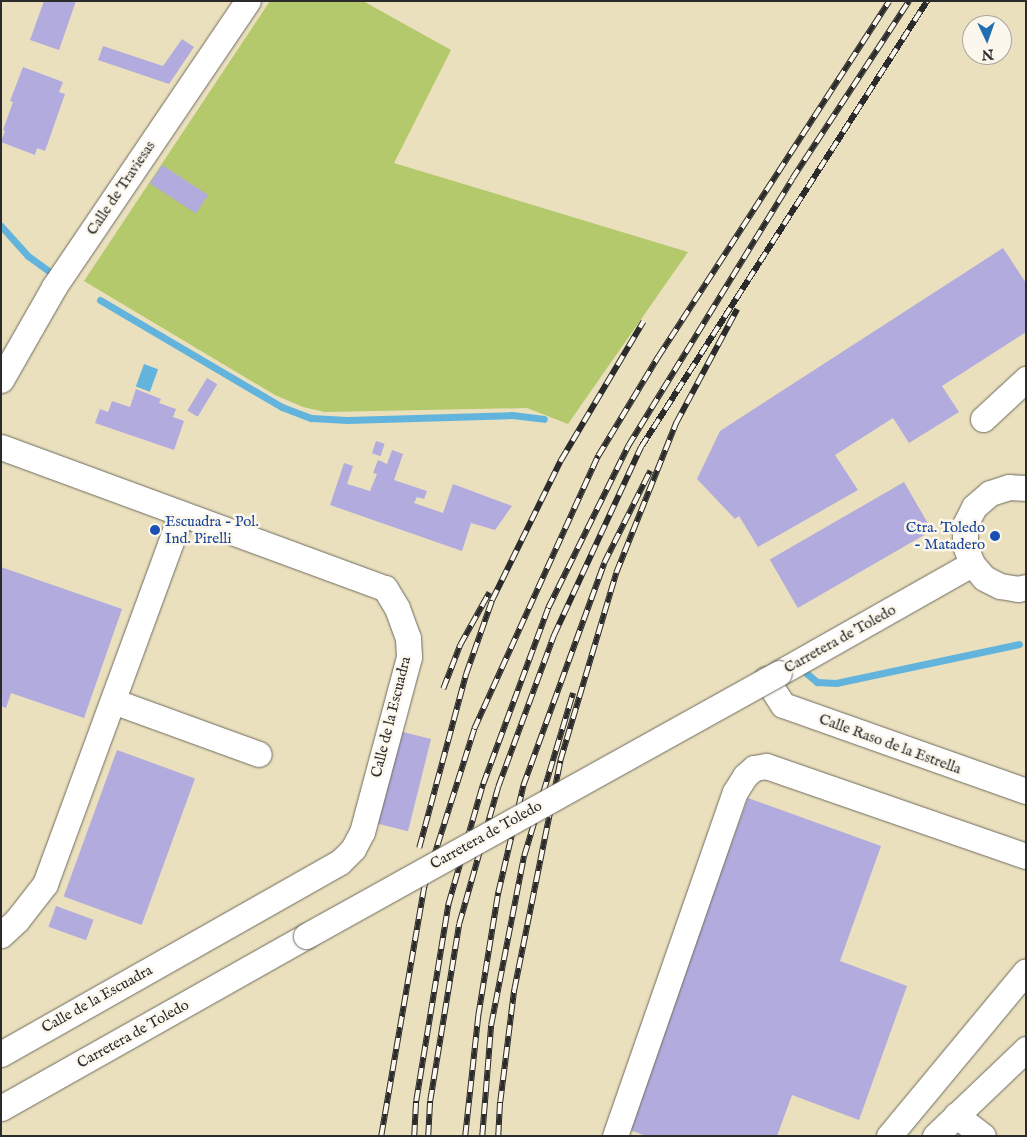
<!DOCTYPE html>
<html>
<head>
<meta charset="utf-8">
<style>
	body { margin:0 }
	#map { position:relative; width:1027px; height:1137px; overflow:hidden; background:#eae0be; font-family:"IM FELL English",serif }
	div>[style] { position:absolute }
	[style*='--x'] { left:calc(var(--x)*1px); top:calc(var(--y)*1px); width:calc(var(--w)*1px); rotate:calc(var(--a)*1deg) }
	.green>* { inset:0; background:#b4c86c }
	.water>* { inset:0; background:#62b4dd; transform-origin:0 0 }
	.stream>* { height:7px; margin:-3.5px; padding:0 3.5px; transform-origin:3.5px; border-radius:3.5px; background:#62b4dd }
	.building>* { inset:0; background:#b2abde; transform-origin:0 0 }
	.roads { filter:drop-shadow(0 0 1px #6e6a5e) drop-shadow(0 0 1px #6e6a5e) }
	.minor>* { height:25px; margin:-12.5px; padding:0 12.5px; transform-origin:12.5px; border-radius:12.5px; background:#fff }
	.rail>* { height:5.5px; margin-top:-2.75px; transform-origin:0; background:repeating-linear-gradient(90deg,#fbf7ec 0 11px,#2b2b2b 0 22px); box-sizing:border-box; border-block:1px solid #2b2b2b }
	.bridges { filter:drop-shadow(0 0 1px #6e6a5e) drop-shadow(0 0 1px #6e6a5e) }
	.minor-bridge>* { height:25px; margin:-12.5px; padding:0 12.5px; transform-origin:12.5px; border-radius:12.5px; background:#fff }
	.dots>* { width:14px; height:14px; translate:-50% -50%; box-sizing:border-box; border:2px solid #fbf7ec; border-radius:50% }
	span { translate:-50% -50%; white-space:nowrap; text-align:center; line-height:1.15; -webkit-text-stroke:5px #fbf7ec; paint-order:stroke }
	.street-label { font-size:15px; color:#2b2b2b }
	.transit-label { font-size:15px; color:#164399 }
	.left { translate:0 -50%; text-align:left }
	.right { translate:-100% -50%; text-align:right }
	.frame { position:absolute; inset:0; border:2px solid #2b2b2b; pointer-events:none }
	.north { position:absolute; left:962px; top:15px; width:50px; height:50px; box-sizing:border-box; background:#fbf7ec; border:1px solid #a8a59f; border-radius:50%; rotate:177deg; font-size:14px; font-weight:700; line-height:20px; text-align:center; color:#2b2b2b }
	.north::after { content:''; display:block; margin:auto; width:18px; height:22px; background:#1f6fb2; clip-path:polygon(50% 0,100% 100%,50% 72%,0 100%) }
</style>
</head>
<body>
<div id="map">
	<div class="green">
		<div style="clip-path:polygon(270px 1px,363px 1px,451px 50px,394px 163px,688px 252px,568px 424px,527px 408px,325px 412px,303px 407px,275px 395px,84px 281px)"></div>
	</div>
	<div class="water">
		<div style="left:144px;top:364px;width:15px;height:24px;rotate:20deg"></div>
	</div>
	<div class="stream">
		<div style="--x:1;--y:226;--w:40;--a:48"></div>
		<div style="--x:28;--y:256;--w:26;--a:36"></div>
		<div style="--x:100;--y:300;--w:211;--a:30.5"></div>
		<div style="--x:282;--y:407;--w:31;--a:21"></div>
		<div style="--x:311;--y:418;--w:36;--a:3"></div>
		<div style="--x:347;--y:420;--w:165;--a:-1.7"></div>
		<div style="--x:512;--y:415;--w:32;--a:7"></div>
		<div style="--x:805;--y:672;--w:16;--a:40"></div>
		<div style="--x:817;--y:682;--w:19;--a:3"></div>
		<div style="--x:836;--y:683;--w:187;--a:-12"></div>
	</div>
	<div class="building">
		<div style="clip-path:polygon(44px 1px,76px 1px,59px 50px,30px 40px)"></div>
		<div style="clip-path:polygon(182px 39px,194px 47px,169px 84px,98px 60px,103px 46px,163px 66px)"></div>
		<div style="clip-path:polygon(23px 67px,63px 82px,59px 92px,65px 94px,45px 151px,37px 148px,35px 155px,1px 142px,5px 131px,3px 130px,13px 102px,10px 101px)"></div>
		<div style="left:162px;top:165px;width:55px;height:22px;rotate:33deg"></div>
		<div style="clip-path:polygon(1003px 248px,1026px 283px,1026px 332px,942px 386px,959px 412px,909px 443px,893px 418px,835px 455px,858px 490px,758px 547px,739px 516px,735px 519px,697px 479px,720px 431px)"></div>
		<div style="left:207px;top:378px;width:12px;height:38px;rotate:31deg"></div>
		<div style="clip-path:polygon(136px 389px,161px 399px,159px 403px,176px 409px,173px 417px,184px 421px,174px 450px,95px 423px,100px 409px,108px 412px,112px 401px,130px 407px)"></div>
		<div style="left:376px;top:441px;width:9px;height:13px;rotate:18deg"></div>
		<div style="clip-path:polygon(392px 450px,403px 454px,394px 480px,427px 491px,424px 499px,417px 497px,414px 503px,443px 513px,453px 484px,512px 506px,495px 530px,471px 523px,462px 551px,330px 505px,344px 463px,353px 466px,347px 484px,370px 491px,377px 474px,373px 473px,378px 460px,387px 464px)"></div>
		<div style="left:904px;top:482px;width:56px;height:155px;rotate:60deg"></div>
		<div style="clip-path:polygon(1px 567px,122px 609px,84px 718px,11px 693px,6px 708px,1px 706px)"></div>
		<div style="left:399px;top:731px;width:33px;height:95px;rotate:14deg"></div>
		<div style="left:117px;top:750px;width:83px;height:156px;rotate:20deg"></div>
		<div style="clip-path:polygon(748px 798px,881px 846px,840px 961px,907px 986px,859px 1120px,792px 1095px,777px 1136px,646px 1136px,627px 1129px)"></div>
		<div style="left:56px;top:906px;width:40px;height:22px;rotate:20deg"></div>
	</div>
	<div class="roads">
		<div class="minor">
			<div style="--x:1;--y:380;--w:107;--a:-60.3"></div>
			<div style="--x:54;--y:287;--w:346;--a:-55.9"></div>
			<div style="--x:983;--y:419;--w:59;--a:-42.9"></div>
			<div style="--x:1;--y:447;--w:409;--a:20.2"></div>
			<div style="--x:385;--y:588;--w:23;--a:59"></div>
			<div style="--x:397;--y:608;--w:32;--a:70"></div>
			<div style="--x:408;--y:638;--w:19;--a:87"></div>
			<div style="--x:409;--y:657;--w:181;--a:105"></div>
			<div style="--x:362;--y:832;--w:19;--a:118"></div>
			<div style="--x:353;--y:849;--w:18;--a:135"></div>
			<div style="--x:340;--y:862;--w:390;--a:150.5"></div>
			<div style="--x:1026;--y:488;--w:17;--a:-177"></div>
			<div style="--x:1009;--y:487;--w:20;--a:162"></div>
			<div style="--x:990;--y:493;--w:21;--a:139"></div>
			<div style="--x:974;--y:507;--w:20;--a:117"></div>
			<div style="--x:965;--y:525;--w:20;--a:90"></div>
			<div style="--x:965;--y:545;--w:20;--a:70"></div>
			<div style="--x:972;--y:564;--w:18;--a:49"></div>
			<div style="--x:984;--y:578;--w:18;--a:27"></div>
			<div style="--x:1000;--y:586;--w:18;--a:9"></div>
			<div style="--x:1018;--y:589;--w:8;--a:-14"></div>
			<div style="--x:779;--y:673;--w:222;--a:-29.5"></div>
			<div style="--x:766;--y:679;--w:31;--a:57"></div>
			<div style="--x:783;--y:705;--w:258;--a:19.5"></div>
			<div style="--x:113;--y:701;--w:155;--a:20"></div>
			<div style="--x:1;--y:935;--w:22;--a:-43"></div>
			<div style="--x:17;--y:920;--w:46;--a:-52.1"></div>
			<div style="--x:45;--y:884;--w:394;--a:-69.8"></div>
			<div style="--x:1;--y:1108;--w:350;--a:-29.4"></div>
			<div style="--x:956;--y:1115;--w:34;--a:38"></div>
			<div style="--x:615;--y:1136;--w:364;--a:-70.8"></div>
			<div style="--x:735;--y:792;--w:19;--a:-58"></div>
			<div style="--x:745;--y:776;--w:12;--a:-42"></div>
			<div style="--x:754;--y:768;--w:12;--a:-9"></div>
			<div style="--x:766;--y:766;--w:275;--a:19.1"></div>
			<div style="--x:889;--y:1136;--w:214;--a:-50.3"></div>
			<div style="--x:935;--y:1136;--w:126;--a:-43.7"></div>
		</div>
	</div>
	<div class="rail">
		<div style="--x:443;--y:689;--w:47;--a:-68.9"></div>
		<div style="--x:460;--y:645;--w:60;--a:-60.9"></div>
		<div style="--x:419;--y:848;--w:180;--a:-74.9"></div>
		<div style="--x:466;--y:674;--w:78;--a:-70.6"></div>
		<div style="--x:492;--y:600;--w:156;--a:-63.8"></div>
		<div style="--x:561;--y:460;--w:161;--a:-59.3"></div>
		<div style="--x:381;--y:1136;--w:253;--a:-80.2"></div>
		<div style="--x:424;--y:887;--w:166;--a:-72.4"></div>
		<div style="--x:474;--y:729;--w:300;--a:-65.6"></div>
		<div style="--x:598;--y:456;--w:116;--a:-58.8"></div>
		<div style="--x:658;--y:357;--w:424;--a:-57"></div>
		<div style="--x:414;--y:1136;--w:35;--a:-87"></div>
		<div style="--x:416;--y:1101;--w:199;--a:-80.7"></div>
		<div style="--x:448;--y:905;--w:126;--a:-73.9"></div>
		<div style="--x:483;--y:784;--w:188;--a:-69.7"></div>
		<div style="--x:548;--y:608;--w:181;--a:-63.7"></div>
		<div style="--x:628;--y:446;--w:313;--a:-58.4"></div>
		<div style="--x:792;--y:179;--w:213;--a:-56.7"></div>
		<div style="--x:428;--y:1136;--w:35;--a:-87"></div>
		<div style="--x:430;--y:1101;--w:179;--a:-80.7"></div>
		<div style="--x:459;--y:924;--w:142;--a:-74.1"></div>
		<div style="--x:498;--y:787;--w:162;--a:-69.8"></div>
		<div style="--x:554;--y:635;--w:207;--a:-65.2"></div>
		<div style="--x:641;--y:447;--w:530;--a:-57.33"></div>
		<div style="--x:465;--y:1136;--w:121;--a:-83.8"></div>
		<div style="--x:478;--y:1016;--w:125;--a:-80.8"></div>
		<div style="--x:498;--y:893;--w:110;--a:-76.8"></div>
		<div style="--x:523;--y:786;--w:237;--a:-70"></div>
		<div style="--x:604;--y:563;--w:103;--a:-63.4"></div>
		<div style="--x:482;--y:1136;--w:111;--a:-85.4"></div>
		<div style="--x:491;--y:1025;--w:172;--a:-79"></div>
		<div style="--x:524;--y:856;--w:170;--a:-73.3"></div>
		<div style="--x:498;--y:1136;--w:34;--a:-87"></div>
		<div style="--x:500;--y:1102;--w:113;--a:-82.9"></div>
		<div style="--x:514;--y:990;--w:234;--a:-78.6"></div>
		<div style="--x:560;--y:761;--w:196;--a:-73.4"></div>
		<div style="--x:616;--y:573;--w:162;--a:-68.2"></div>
		<div style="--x:676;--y:423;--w:129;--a:-61.8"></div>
	</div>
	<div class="bridges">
		<div class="minor-bridge">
			<div style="--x:306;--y:936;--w:541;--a:-29.08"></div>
		</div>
	</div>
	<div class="dots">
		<div style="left:155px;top:530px;background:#1a4fb4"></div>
		<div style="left:995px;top:536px;background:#1a4fb4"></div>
	</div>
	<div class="street-label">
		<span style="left:121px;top:188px;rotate:-56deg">Calle de Traviesas</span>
		<span style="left:840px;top:639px;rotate:-29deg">Carretera de Toledo</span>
		<span style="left:391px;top:717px;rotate:-76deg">Calle de la Escuadra</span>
		<span style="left:890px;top:744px;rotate:20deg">Calle Raso de la Estrella</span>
		<span style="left:486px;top:835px;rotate:-29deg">Carretera de Toledo</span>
		<span style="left:97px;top:999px;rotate:-29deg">Calle de la Escuadra</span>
		<span style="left:133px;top:1034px;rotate:-29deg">Carretera de Toledo</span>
	</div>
	<div class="transit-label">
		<span class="left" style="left:165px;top:530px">Escuadra - Pol.<br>Ind. Pirelli</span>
		<span class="right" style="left:985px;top:536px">Ctra. Toledo<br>- Matadero</span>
	</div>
	<div class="frame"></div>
	<div class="north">N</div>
</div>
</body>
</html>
